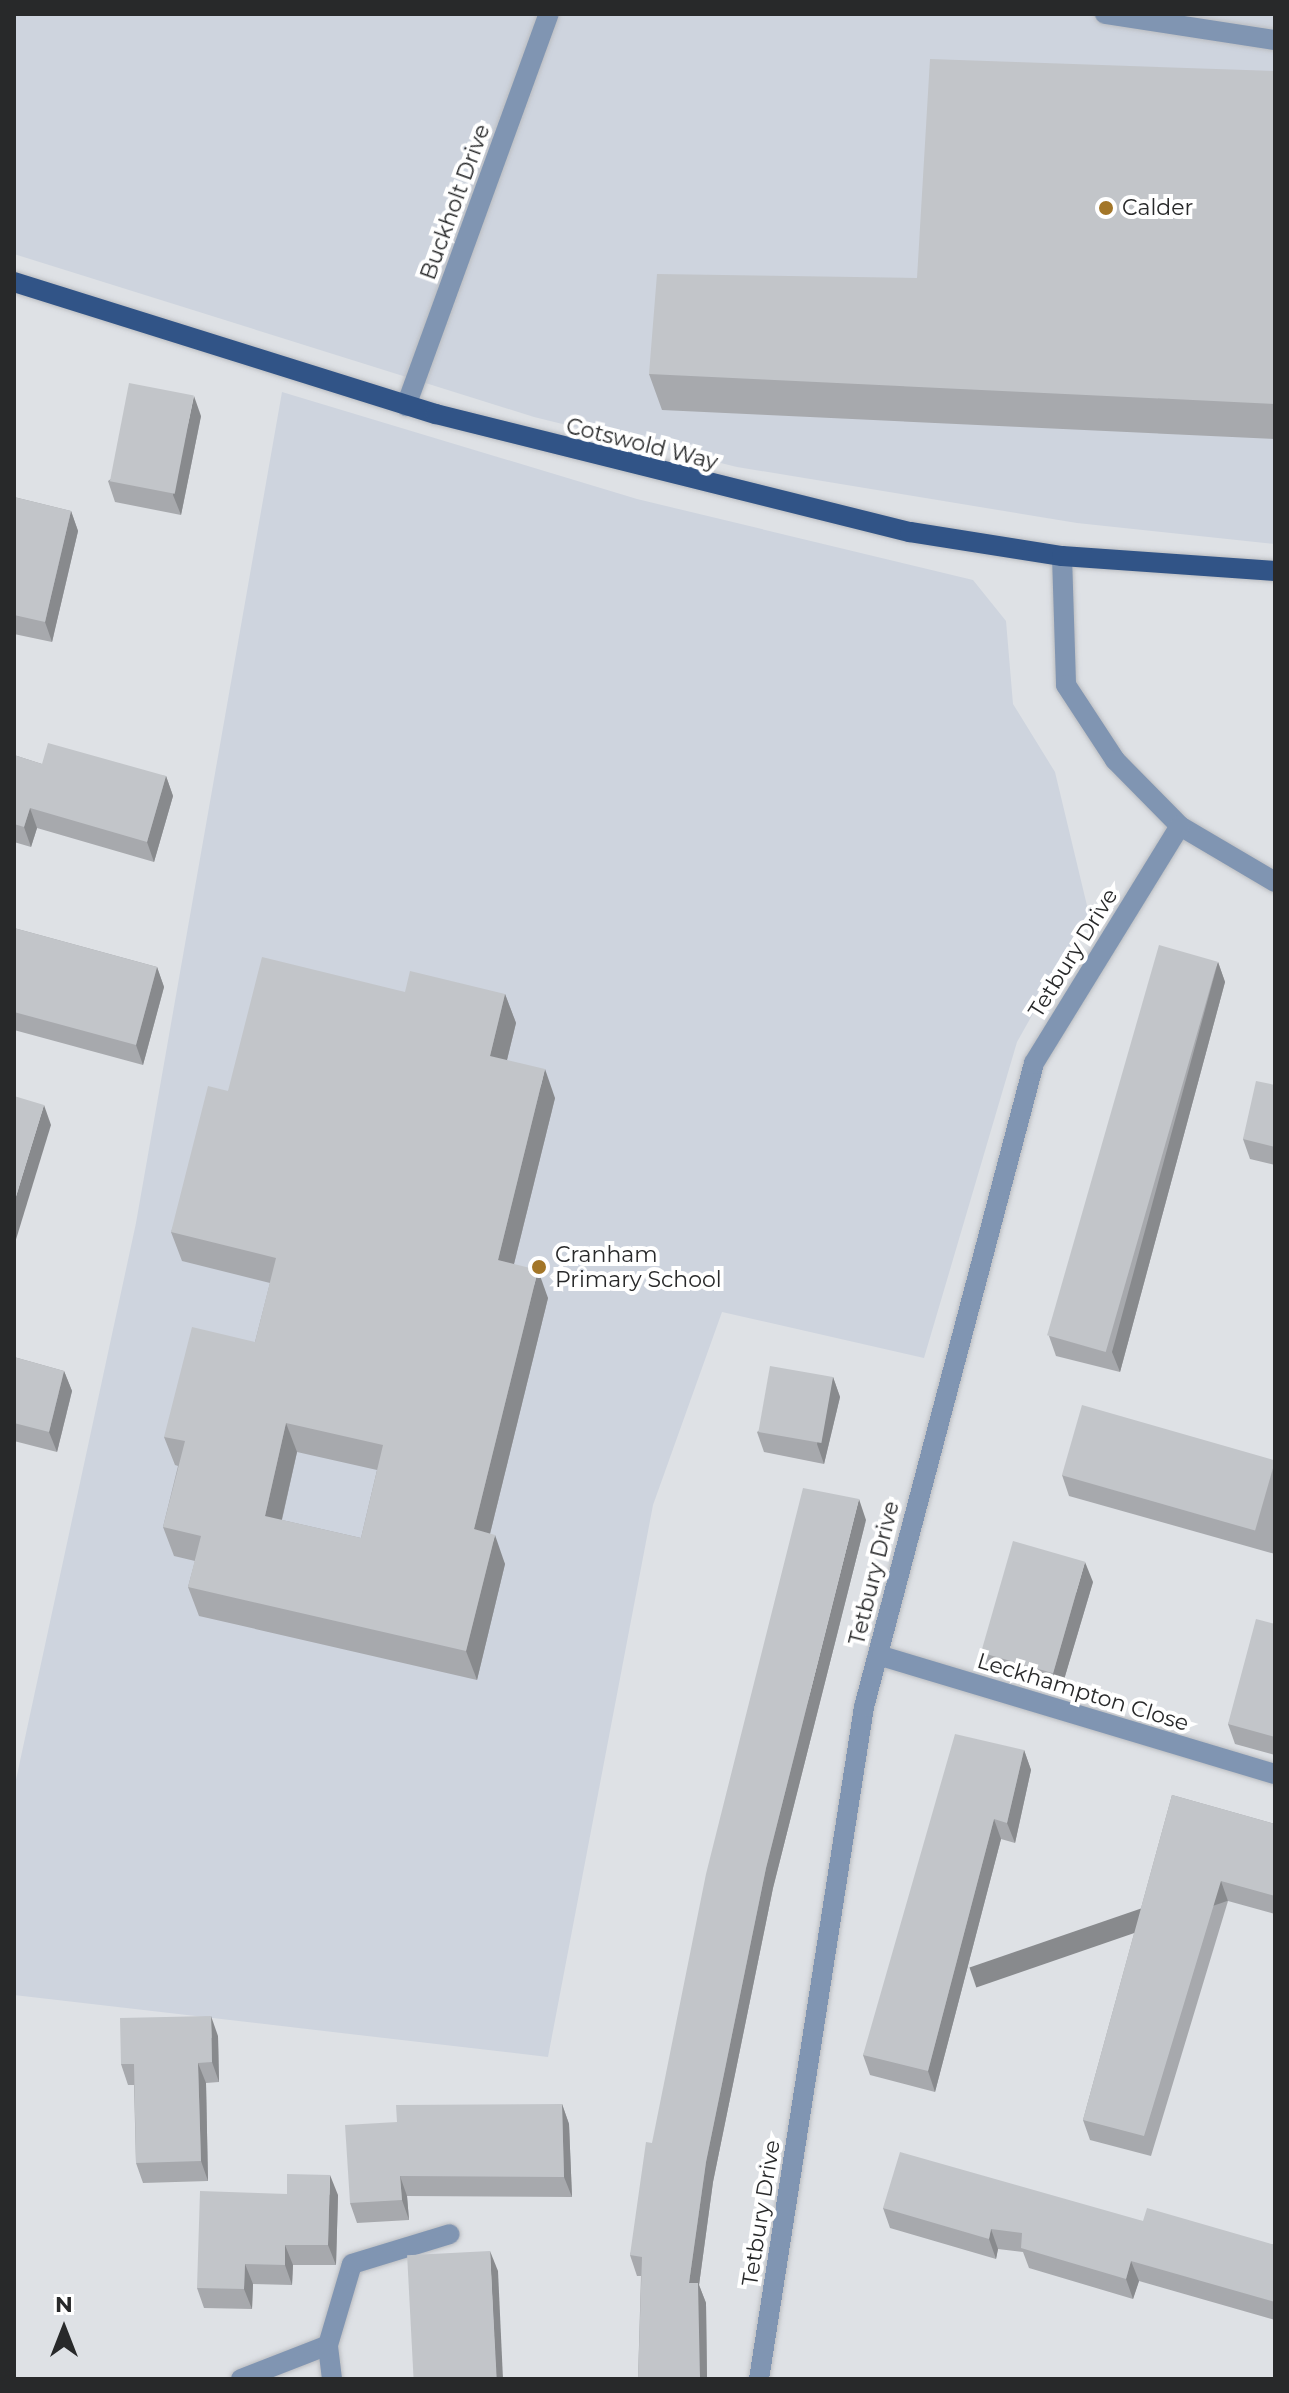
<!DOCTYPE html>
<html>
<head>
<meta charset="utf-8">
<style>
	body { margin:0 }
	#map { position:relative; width:1289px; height:2393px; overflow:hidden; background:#dee1e5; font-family:Montserrat,sans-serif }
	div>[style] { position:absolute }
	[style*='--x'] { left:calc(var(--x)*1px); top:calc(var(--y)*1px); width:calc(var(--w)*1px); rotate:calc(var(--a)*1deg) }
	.built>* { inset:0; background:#ced4de }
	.roads { filter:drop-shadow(0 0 2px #babcc0) drop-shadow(0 0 2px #babcc0) }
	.minor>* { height:20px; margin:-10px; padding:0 10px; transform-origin:10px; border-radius:10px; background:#8095b2 }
	.major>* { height:20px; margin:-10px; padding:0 10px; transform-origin:10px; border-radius:10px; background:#315487 }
	.wall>* { inset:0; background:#a7a9ad }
	.shaded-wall>* { inset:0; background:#888a8d; transform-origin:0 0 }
	.building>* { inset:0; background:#c2c5c9; transform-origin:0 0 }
	.dots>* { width:22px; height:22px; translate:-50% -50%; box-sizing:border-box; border:4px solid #fff; border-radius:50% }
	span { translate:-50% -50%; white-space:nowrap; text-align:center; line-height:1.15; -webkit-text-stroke:8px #fff; paint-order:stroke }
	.street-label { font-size:22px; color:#28292a }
	.poi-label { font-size:22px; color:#28292a }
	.left { translate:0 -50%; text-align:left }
	.frame { position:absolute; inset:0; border:16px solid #28292a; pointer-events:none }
	.north { position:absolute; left:24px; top:2289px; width:80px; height:80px; -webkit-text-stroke:6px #fff; paint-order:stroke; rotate:0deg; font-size:22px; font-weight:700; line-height:32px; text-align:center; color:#28292a }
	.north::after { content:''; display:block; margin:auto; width:28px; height:36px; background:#28292a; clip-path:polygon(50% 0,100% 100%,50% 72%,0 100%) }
</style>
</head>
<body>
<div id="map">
	<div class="built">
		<div style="clip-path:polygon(14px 14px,1275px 14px,1275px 544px,1077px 523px,737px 467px,534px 417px,14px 254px)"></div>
		<div style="clip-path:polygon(282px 392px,637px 499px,973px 580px,1006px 621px,1013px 704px,1055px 772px,1089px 914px,1017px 1042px,924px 1358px,722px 1312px,653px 1505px,548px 2057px,14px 1995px,14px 1789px,136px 1223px)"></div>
	</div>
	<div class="roads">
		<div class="minor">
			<div style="--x:1105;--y:14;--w:172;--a:8.7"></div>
			<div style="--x:406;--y:406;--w:417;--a:-70"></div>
			<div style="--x:1062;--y:556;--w:129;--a:88.2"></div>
			<div style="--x:1066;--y:685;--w:90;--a:56.8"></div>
			<div style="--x:1115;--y:760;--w:93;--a:45.4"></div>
			<div style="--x:1180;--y:826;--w:110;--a:30.5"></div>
			<div style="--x:878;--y:1655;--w:414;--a:16.7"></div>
			<div style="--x:241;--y:2379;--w:93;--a:-21.3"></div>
			<div style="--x:332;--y:2379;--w:34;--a:-97"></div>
			<div style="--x:328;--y:2345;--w:84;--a:-73.5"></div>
			<div style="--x:352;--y:2264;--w:102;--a:-17"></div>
			<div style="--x:759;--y:2379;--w:680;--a:-81.12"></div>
			<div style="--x:864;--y:1707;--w:666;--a:-75.21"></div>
			<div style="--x:1034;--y:1063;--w:278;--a:-58.4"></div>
		</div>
		<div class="major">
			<div style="--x:14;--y:282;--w:442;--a:17.4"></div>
			<div style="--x:436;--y:414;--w:488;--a:14"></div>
			<div style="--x:910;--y:532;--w:154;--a:9"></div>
			<div style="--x:1062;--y:556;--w:214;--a:4"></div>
		</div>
	</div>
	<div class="wall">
		<div style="clip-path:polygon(1275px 71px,1275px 439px,662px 410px,649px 374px,917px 278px)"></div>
		<div style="clip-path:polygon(201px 416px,181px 515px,115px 502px,108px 481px)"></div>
		<div style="clip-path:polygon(14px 497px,71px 511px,78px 531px,52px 642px,14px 634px)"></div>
		<div style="clip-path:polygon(14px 755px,42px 764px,166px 776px,173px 796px,154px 862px,37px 828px,31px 847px,14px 842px)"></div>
		<div style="clip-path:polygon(14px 928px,157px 967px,164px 987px,143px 1065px,14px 1030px)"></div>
		<div style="clip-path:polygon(1218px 962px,1225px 982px,1120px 1372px,1056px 1356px,1049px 1336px)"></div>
		<div style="clip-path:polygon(evenodd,405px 992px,505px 994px,516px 1023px,507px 1060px,555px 1098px,514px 1264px,548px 1298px,490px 1534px,505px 1564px,477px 1680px,199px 1616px,188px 1587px,195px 1561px,174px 1556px,163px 1527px,178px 1466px,175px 1465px,164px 1437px,255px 1342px,270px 1283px,182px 1261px,171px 1232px,228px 1091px,405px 992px,297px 1452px,377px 1470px,361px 1538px,282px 1520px,297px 1452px)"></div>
		<div style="clip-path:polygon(1275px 1085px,1275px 1165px,1250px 1159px,1243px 1139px)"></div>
		<div style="clip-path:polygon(14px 1357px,64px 1371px,72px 1391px,57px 1452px,14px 1441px)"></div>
		<div style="clip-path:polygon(833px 1377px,840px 1397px,824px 1464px,764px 1452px,757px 1432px)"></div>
		<div style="clip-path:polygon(1275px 1460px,1275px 1554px,1069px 1496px,1062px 1475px)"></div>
		<div style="clip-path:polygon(866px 1520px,773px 1888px,713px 2182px,699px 2285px,706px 2303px,707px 2379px,638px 2379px,641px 2276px,637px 2276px,630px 2255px)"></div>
		<div style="clip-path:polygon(1093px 1582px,1060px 1693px,988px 1672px,981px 1652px)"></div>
		<div style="clip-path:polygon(1275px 1624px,1275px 1755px,1235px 1744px,1228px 1724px)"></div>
		<div style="clip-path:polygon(1024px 1750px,1031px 1770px,1015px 1843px,1001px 1839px,935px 2092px,870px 2075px,863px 2055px)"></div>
		<div style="clip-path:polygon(1172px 1795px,1275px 1824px,1275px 1914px,1228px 1901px,1151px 2156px,1090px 2140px,1083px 2120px)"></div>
		<div style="clip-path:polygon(218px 2036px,219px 2082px,206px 2083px,208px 2181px,143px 2183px,136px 2163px,134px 2085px,128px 2085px,121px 2064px)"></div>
		<div style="clip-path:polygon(562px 2104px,569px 2124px,572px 2197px,407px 2196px,409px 2220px,357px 2223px,350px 2203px,397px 2122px)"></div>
		<div style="clip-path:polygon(287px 2194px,338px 2195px,336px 2265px,293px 2265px,292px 2285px,253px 2284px,252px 2309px,204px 2308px,197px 2288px)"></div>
		<div style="clip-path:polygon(883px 2208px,1143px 2221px,1275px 2245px,1275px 2320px,1139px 2281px,1133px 2299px,1029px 2268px,1023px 2252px,998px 2249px,996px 2259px,890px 2228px)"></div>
	</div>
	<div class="shaded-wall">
		<div style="clip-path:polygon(194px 396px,201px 416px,181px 515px,173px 495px)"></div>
		<div style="clip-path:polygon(71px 511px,78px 531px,52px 642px,45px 622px)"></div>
		<div style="clip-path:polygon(166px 776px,173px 796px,154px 862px,147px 842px)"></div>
		<div style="clip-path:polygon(30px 808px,37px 828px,31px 847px,24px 827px)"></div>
		<div style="clip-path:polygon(1218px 962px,1225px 982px,1120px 1372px,1112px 1352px)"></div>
		<div style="clip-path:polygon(157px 967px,164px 987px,143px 1065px,136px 1045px)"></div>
		<div style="clip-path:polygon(505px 994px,516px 1023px,501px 1084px,490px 1056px)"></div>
		<div style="clip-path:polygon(545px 1069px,555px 1098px,508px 1288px,498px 1260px)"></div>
		<div style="clip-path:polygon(44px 1105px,51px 1125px,14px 1246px,14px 1203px)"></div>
		<div style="clip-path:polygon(538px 1270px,548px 1298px,484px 1558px,474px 1529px)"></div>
		<div style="clip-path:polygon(64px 1371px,72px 1391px,57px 1452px,49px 1432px)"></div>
		<div style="clip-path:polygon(833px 1377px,840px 1397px,824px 1464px,817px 1444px)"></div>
		<div style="clip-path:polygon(286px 1423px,297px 1452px,276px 1545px,265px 1516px)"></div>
		<div style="clip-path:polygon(859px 1499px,866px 1520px,773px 1888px,713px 2182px,699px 2285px,706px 2303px,707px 2379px,700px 2379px,689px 2283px,706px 2162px,766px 1868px)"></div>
		<div style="clip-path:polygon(495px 1535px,505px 1564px,477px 1680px,466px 1651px)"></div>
		<div style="clip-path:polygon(1085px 1562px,1093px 1582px,1060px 1693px,1053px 1673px)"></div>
		<div style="clip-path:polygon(1024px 1750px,1031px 1770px,1015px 1843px,1007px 1823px)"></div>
		<div style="clip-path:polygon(994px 1819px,1001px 1839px,935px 2092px,928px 2071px)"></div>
		<div style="left:1221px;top:1881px;width:21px;height:266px;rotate:71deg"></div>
		<div style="clip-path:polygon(211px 2016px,218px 2036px,219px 2082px,212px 2062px)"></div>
		<div style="clip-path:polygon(198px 2063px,206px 2083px,208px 2181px,201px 2161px)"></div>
		<div style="clip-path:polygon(562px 2104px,569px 2124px,572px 2197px,564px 2177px)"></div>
		<div style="clip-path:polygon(330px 2175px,338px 2195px,336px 2265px,328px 2245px)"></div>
		<div style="clip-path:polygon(400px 2176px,407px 2196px,409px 2220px,402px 2200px)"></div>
		<div style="clip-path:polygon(991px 2229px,998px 2249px,996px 2259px,989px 2239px)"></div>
		<div style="clip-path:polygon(285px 2245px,293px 2265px,292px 2285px,285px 2265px)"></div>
		<div style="clip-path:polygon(490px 2251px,498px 2271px,503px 2379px,496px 2379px)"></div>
		<div style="clip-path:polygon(1131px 2261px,1139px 2281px,1133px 2299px,1126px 2279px)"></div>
		<div style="clip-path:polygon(245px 2264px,253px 2284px,252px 2309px,244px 2289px)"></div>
	</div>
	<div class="building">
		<div style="clip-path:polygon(930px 59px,1275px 71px,1275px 404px,649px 374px,657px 274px,917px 278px)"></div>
		<div style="left:129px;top:383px;width:66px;height:100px;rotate:11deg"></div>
		<div style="clip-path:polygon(14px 497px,71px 511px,45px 622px,14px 615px)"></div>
		<div style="clip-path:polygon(48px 743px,166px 776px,147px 842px,30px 808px,24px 827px,14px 824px,14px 755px,42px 764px)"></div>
		<div style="clip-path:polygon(14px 928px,157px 967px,136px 1045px,14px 1012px)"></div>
		<div style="left:1159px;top:945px;width:61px;height:406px;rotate:16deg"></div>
		<div style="clip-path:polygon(evenodd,262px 957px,405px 992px,410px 971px,505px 994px,490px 1056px,545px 1069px,498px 1260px,538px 1270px,474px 1529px,495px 1535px,466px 1651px,188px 1587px,201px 1536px,163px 1527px,185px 1441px,164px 1437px,192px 1327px,255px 1342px,276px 1258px,171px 1232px,208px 1086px,228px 1091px,262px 957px,286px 1423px,383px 1445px,361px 1538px,265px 1516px,286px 1423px)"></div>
		<div style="clip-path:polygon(1256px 1081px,1275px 1085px,1275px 1147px,1243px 1139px)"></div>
		<div style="clip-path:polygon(14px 1096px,44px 1105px,14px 1203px)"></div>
		<div style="clip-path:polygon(14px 1357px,64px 1371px,49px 1432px,14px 1423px)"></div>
		<div style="left:770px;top:1366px;width:64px;height:67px;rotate:10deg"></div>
		<div style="left:1082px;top:1405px;width:201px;height:73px;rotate:16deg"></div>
		<div style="clip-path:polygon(803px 1488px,859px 1499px,766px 1868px,706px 2162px,689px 2283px,698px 2283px,700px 2379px,638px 2379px,642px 2257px,630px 2255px,646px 2142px,652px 2143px,706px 1874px)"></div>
		<div style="left:1013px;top:1541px;width:75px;height:116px;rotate:16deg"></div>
		<div style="clip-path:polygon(1256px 1619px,1275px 1624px,1275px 1737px,1228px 1724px)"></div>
		<div style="clip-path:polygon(955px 1734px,1024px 1750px,1007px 1823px,994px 1819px,928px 2071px,863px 2055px)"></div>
		<div style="clip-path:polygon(1172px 1795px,1275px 1824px,1275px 1896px,1221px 1881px,1144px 2136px,1083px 2120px)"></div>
		<div style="clip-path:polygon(211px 2016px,212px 2062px,198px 2063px,201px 2161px,136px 2163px,134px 2064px,121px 2064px,120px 2018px)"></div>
		<div style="clip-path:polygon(562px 2104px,564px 2177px,400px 2176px,402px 2200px,350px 2203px,345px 2125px,397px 2122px,396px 2105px)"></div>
		<div style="clip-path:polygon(900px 2152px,1143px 2221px,1147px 2208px,1275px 2245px,1275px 2302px,1131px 2261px,1126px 2279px,1021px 2248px,1022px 2233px,991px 2229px,989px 2239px,883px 2208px)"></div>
		<div style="clip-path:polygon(287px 2174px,330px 2175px,328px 2245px,285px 2245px,285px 2265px,245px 2264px,244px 2289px,197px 2288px,200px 2191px,287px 2194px)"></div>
		<div style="left:490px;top:2251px;width:128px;height:83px;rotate:87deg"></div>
	</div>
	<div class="dots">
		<div style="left:1106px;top:208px;background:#a37628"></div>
		<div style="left:539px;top:1267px;background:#a37628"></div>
	</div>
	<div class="street-label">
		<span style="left:455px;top:202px;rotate:-70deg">Buckholt Drive</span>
		<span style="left:642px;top:444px;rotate:14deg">Cotswold Way</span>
		<span style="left:1073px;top:953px;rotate:-58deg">Tetbury Drive</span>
		<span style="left:874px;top:1573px;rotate:-76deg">Tetbury Drive</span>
		<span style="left:1083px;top:1692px;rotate:17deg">Leckhampton Close</span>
		<span style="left:761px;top:2213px;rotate:-81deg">Tetbury Drive</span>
	</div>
	<div class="poi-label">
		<span class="left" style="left:1122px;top:208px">Calder</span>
		<span class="left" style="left:555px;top:1267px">Cranham<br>Primary School</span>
	</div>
	<div class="frame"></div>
	<div class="north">N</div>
</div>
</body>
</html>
